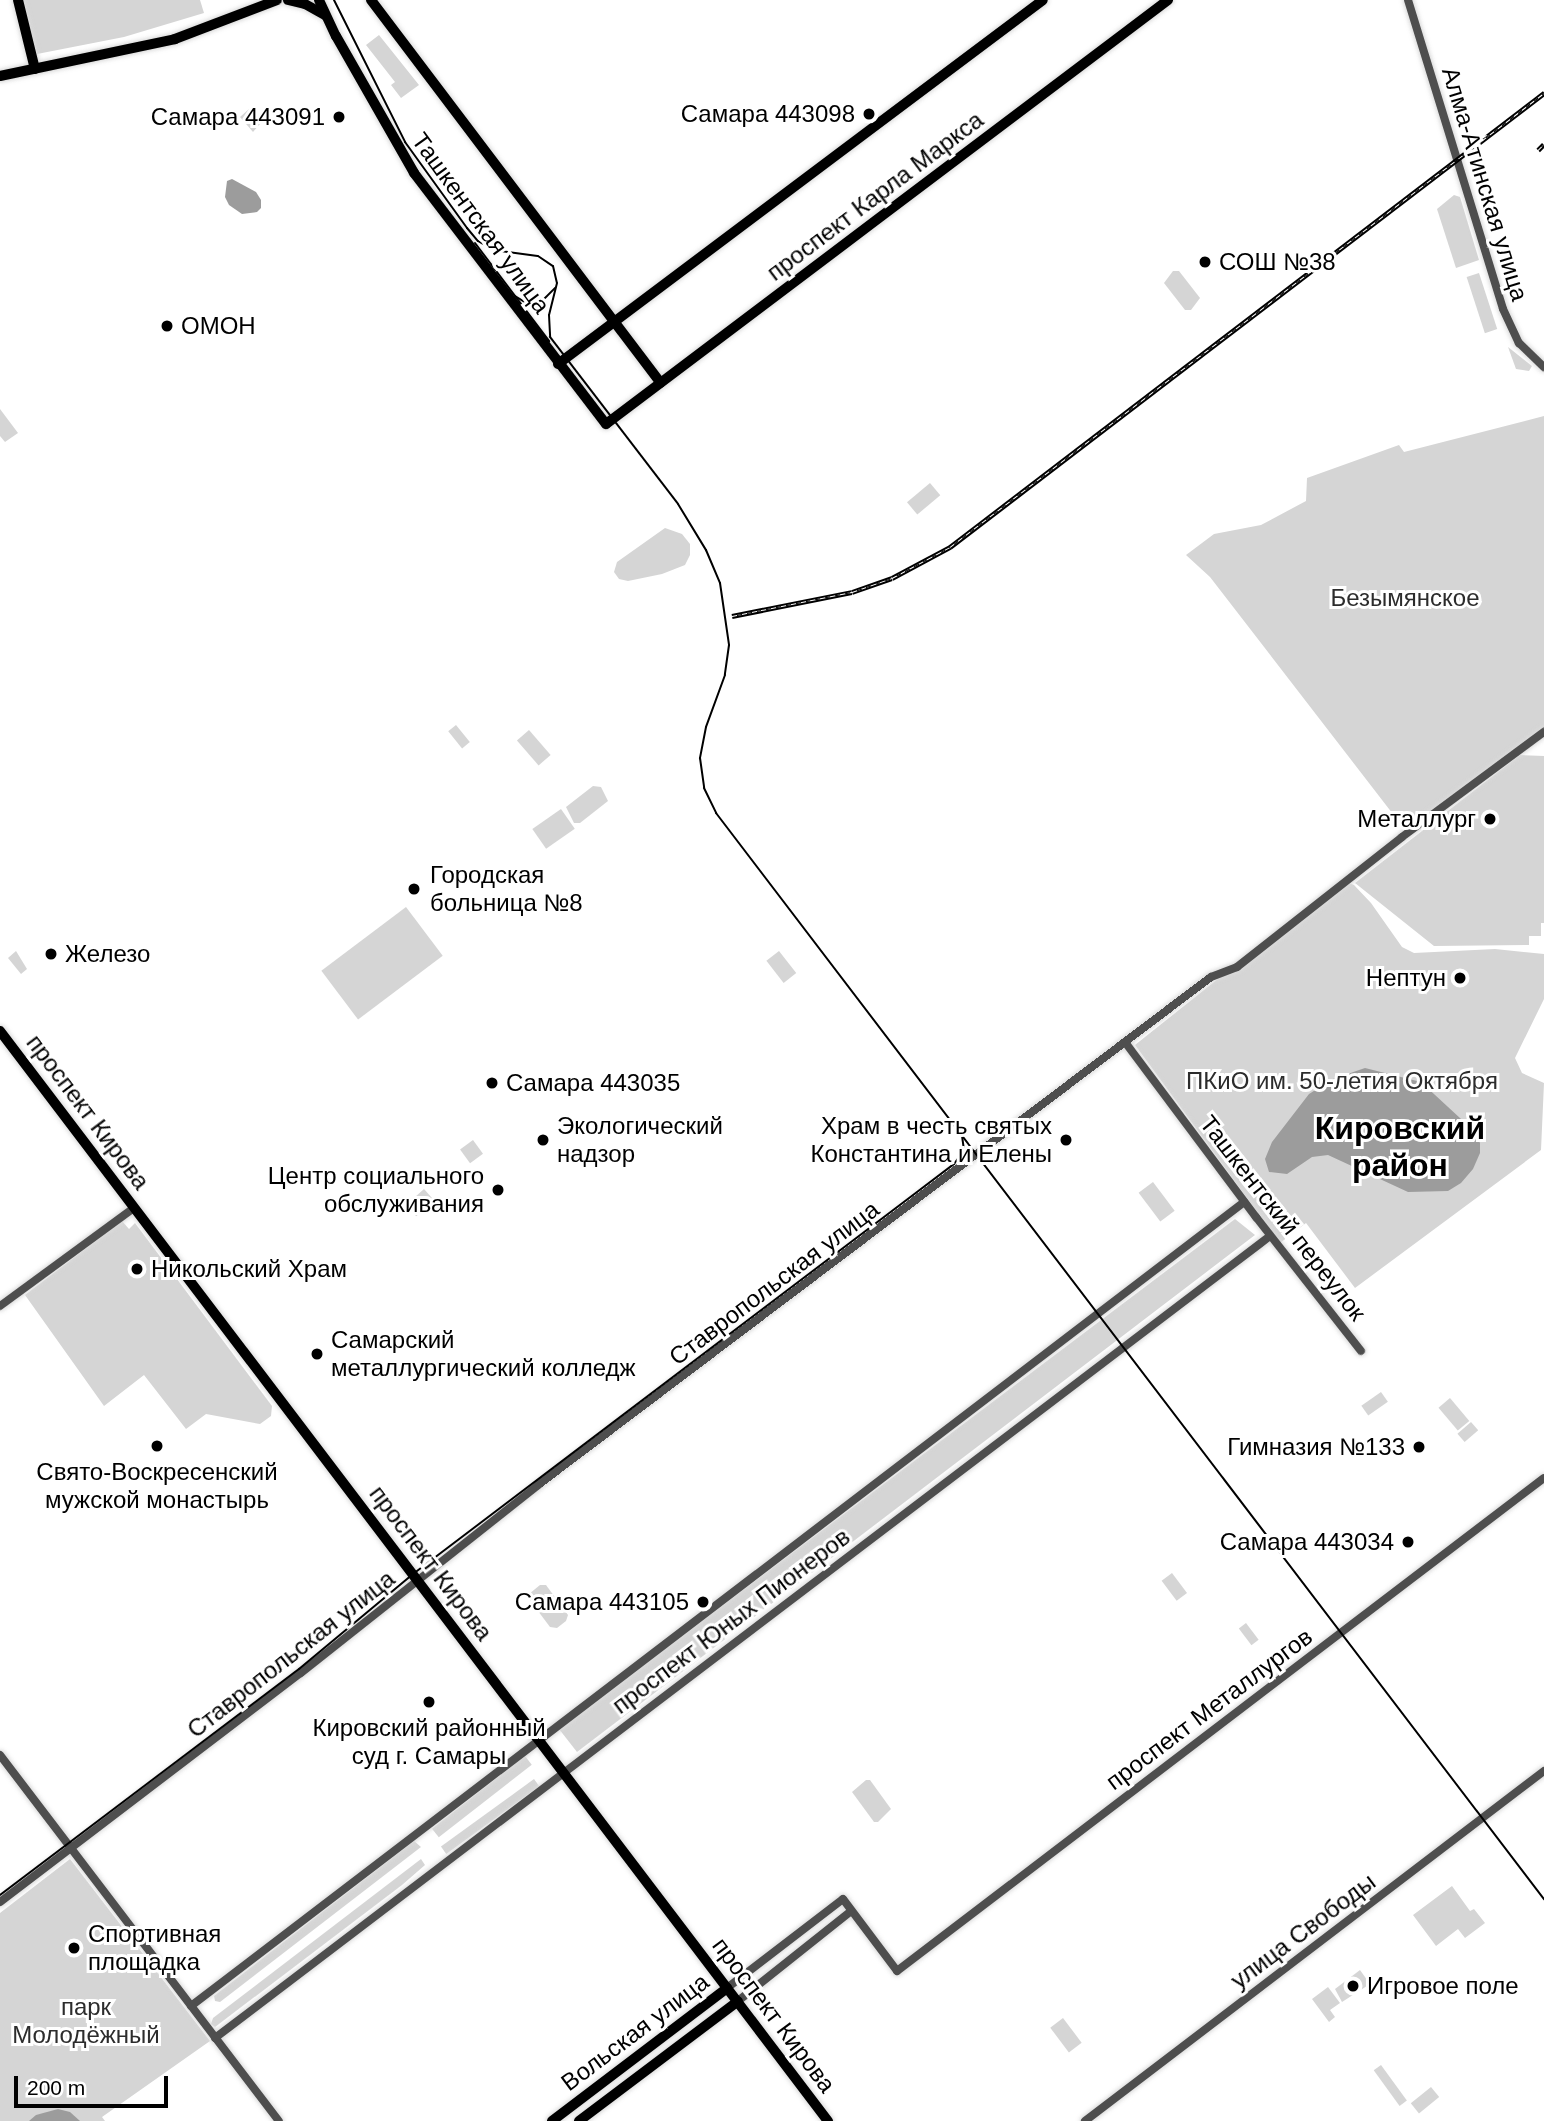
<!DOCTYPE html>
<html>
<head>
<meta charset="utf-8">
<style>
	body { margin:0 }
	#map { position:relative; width:1544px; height:2121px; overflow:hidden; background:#fff; font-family:Helvetica,sans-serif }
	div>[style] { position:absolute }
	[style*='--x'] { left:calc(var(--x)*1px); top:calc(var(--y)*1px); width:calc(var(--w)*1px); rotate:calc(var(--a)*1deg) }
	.green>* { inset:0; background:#d5d5d5; transform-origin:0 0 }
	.water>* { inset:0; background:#9c9c9c }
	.roads { filter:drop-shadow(0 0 2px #dbdbdb) drop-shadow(0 0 2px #dbdbdb) }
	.minor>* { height:8px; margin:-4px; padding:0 4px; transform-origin:4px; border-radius:4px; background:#4e4e4e }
	.major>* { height:10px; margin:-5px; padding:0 5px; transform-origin:5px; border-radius:5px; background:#000 }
	.tram>* { height:2px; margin:-1px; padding:0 1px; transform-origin:1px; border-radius:1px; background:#000 }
	.rail>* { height:4.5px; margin-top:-2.25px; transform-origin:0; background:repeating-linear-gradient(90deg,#fff 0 5px,#000 0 10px); box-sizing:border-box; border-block:2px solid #000 }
	.dots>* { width:19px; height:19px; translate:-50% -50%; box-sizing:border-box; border:4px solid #fff; border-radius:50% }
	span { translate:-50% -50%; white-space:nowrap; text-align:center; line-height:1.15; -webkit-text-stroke:6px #fff; paint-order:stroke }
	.poi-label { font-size:24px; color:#000 }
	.right { translate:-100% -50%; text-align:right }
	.left { translate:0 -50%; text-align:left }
	.street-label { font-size:24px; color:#000 }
	.park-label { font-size:24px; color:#2c2c2c }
	.district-label { font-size:32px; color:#000; font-weight:700 }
	.scale { position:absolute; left:14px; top:2076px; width:154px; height:32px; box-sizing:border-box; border:4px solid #000; border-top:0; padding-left:9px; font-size:21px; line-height:24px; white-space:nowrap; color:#000; -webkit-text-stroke:5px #fff; paint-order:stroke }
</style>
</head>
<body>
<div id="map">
	<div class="green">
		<div style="clip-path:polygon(22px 0,200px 0,204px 13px,124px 37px,37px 54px)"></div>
		<div style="clip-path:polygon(379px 35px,419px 85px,401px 98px,391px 85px,395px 82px,366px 45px)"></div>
		<div style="clip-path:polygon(249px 109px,260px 124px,253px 132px,240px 117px)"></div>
		<div style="clip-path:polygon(1454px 195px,1460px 197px,1479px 260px,1456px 268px,1437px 209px)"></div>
		<div style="clip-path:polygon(1173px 271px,1179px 271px,1200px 298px,1191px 310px,1185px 310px,1164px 283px)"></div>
		<div style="left:1479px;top:273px;width:59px;height:13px;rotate:72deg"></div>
		<div style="clip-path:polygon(1508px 347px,1532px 366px,1529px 371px,1516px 369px)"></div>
		<div style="clip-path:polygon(0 409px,18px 433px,5px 442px,0 436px)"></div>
		<div style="clip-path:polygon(1544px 416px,1544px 728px,1406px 831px,1210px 577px,1186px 555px,1214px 534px,1261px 525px,1306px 501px,1307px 478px,1399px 445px,1404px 452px)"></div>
		<div style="left:930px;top:483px;width:16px;height:30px;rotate:50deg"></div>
		<div style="clip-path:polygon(665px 528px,682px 534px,690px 544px,690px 555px,685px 565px,662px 574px,628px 581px,619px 579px,614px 572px,617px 562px)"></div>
		<div style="left:456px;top:725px;width:22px;height:10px;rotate:51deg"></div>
		<div style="left:529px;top:730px;width:33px;height:16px;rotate:49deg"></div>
		<div style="clip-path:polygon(1520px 755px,1544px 756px,1544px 923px,1541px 923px,1541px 936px,1529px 936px,1529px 945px,1434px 946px,1355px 883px)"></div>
		<div style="clip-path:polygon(593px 786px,601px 787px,608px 801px,580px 823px,574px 823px,566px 807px)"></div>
		<div style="left:561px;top:809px;width:24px;height:35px;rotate:55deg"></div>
		<div style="clip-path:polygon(1342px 880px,1354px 885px,1371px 903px,1402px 947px,1414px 953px,1495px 949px,1544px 954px,1544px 999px,1515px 1058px,1522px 1073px,1544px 1083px,1541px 1150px,1355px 1288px,1306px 1223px,1280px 1243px,1135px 1045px)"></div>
		<div style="left:406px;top:907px;width:61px;height:106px;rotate:53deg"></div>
		<div style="clip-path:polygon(16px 951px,27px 969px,21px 974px,8px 958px)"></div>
		<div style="left:779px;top:951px;width:28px;height:16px;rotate:52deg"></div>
		<div style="left:473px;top:1140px;width:17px;height:16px;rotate:54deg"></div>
		<div style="left:1153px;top:1182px;width:36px;height:18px;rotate:53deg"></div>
		<div style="left:424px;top:1189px;width:15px;height:24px;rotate:48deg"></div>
		<div style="clip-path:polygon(1235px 1219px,1255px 1235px,577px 1752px,559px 1729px)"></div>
		<div style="clip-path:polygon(122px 1221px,129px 1229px,135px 1223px,272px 1406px,271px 1416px,260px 1424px,206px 1414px,186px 1429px,144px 1375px,104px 1406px,25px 1295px)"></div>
		<div style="left:1381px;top:1392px;width:12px;height:24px;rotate:55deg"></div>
		<div style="left:1450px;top:1398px;width:30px;height:15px;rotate:50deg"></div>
		<div style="left:1471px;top:1422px;width:11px;height:18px;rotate:49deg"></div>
		<div style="left:1172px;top:1573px;width:25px;height:13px;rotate:53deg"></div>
		<div style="clip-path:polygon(540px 1585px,546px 1585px,568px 1615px,566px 1621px,557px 1628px,550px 1627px,529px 1599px,529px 1594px)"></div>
		<div style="left:1246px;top:1623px;width:21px;height:9px;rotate:53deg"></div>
		<div style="left:525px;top:1756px;width:11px;height:118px;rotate:52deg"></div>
		<div style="left:534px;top:1779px;width:9px;height:115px;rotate:54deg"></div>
		<div style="clip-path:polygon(866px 1780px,870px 1780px,891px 1809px,878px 1822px,874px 1822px,852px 1792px)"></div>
		<div style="clip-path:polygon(414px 1841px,421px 1847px,220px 2002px,215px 2001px,214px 1996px)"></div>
		<div style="clip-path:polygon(70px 1859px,210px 2041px,102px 2117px,105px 2121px,0 2121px,0 1913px)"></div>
		<div style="clip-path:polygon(421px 1859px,425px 1865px,402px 1885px,215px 2027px,211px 2024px,213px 2018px)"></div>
		<div style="clip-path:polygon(1452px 1886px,1470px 1911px,1474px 1909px,1485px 1923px,1465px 1938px,1458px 1929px,1436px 1946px,1413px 1915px)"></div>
		<div style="clip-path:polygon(1360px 1970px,1370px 1984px,1342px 2002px,1335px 1989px)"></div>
		<div style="clip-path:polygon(1328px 1987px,1340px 2003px,1330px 2010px,1335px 2017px,1329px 2022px,1312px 1999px)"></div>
		<div style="left:1063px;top:2018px;width:31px;height:16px;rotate:53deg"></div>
		<div style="left:1381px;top:2065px;width:44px;height:9px;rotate:54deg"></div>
		<div style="left:1431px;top:2087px;width:13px;height:26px;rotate:51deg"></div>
	</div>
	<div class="water">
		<div style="clip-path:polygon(232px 179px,256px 192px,261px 200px,261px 208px,257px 212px,242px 214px,229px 205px,225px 197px,227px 181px)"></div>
		<div style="clip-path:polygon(1365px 1068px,1421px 1082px,1474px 1131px,1480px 1143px,1480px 1153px,1473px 1169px,1461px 1183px,1448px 1191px,1408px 1192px,1328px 1155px,1312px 1157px,1287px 1174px,1269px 1172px,1265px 1159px,1272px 1142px,1309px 1094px,1333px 1079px)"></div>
		<div style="clip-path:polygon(58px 2109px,70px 2112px,80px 2121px,29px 2121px,36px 2115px)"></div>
	</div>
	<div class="roads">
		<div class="minor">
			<div style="--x:1408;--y:0;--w:323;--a:72.9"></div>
			<div style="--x:1503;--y:309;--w:38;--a:65"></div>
			<div style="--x:1519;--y:343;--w:35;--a:44"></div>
			<div style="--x:1125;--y:1042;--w:219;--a:53.2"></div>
			<div style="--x:1256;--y:1217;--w:170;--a:51.9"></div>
			<div style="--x:0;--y:1306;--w:166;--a:-36.2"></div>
			<div style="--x:0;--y:1755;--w:460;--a:52.7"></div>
			<div style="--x:0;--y:1902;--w:378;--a:-37.3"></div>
			<div style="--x:301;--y:1673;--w:303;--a:-38.4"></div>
			<div style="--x:538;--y:1485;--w:843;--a:-37.05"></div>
			<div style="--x:1211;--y:977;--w:28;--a:-21"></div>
			<div style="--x:1237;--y:967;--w:210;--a:-38.2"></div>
			<div style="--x:1402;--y:837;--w:177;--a:-36.5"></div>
			<div style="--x:727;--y:1988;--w:146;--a:-37.5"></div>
			<div style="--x:843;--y:1899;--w:90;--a:53.1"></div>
			<div style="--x:897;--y:1971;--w:813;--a:-37.31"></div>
			<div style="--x:738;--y:2001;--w:144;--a:-38.5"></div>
			<div style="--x:191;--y:2006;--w:1325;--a:-37.36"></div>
			<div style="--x:215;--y:2038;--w:1325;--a:-37.24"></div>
			<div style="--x:1085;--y:2121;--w:577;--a:-37.33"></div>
		</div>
		<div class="major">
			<div style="--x:18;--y:0;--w:71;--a:76.2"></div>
			<div style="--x:288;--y:0;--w:17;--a:13"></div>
			<div style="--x:305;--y:4;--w:23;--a:29"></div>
			<div style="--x:319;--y:0;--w:40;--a:65"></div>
			<div style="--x:336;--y:36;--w:158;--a:60.3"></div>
			<div style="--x:414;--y:173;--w:316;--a:52.6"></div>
			<div style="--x:606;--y:424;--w:704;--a:-37.03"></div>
			<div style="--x:371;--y:0;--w:480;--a:52.9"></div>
			<div style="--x:0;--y:76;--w:179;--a:-11.9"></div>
			<div style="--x:175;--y:39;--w:109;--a:-20.9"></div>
			<div style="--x:558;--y:364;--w:606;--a:-36.89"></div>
			<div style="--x:0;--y:1031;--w:1369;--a:52.78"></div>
			<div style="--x:552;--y:2121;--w:220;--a:-37.2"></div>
			<div style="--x:579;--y:2121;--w:199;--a:-37"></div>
		</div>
	</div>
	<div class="tram">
		<div style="--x:334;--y:0;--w:159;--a:63.4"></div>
		<div style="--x:405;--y:142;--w:106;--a:54.2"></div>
		<div style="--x:467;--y:228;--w:17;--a:50"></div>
		<div style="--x:478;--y:241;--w:17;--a:31"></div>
		<div style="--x:493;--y:250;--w:45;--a:7.6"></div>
		<div style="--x:538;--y:256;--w:18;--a:34"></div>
		<div style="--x:553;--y:266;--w:17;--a:77"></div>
		<div style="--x:557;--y:283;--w:33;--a:104"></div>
		<div style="--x:549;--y:315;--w:22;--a:87"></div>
		<div style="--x:550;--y:337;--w:210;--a:52.5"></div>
		<div style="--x:678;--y:504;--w:54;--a:58.7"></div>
		<div style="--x:706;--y:550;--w:36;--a:67"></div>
		<div style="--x:720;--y:583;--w:63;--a:81.7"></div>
		<div style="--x:729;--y:645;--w:30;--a:98"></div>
		<div style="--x:725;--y:675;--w:55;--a:110.1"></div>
		<div style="--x:706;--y:727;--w:32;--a:101"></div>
		<div style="--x:700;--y:758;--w:30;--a:82"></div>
		<div style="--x:704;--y:788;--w:28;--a:64"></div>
		<div style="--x:716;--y:813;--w:1366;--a:52.68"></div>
		<div style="--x:475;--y:243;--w:123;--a:52.9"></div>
		<div style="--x:515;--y:296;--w:13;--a:32"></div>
		<div style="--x:526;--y:303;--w:15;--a:-4"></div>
		<div style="--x:541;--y:302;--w:20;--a:-45"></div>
		<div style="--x:0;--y:1895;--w:375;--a:-37.1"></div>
		<div style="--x:299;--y:1669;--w:148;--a:-39.8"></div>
		<div style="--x:413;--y:1574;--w:679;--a:-37.16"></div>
		<div style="--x:954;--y:1164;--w:17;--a:-54"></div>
		<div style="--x:964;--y:1150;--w:15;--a:-98"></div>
	</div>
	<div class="rail">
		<div style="--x:1538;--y:150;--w:8;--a:-45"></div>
		<div style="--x:732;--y:616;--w:122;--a:-11.3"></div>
		<div style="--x:852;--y:592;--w:42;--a:-19.3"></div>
		<div style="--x:892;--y:578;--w:66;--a:-28.1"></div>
		<div style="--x:950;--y:547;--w:748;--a:-37.39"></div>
	</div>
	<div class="dots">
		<div style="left:869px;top:114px;background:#000"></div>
		<div style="left:339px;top:117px;background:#000"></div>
		<div style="left:1205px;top:262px;background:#000"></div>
		<div style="left:167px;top:326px;background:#000"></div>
		<div style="left:1490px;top:819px;background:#000"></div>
		<div style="left:414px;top:889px;background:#000"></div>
		<div style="left:51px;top:954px;background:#000"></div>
		<div style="left:1460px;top:978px;background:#000"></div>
		<div style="left:492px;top:1083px;background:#000"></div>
		<div style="left:543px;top:1140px;background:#000"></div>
		<div style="left:1066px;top:1140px;background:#000"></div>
		<div style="left:498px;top:1190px;background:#000"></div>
		<div style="left:137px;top:1269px;background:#000"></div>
		<div style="left:317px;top:1354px;background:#000"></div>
		<div style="left:157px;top:1446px;background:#000"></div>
		<div style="left:1419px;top:1447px;background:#000"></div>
		<div style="left:1408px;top:1542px;background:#000"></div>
		<div style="left:703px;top:1602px;background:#000"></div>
		<div style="left:429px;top:1702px;background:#000"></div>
		<div style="left:74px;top:1948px;background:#000"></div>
		<div style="left:1353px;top:1986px;background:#000"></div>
	</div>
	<div class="poi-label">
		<span class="right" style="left:855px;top:114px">Самара 443098</span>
		<span class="right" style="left:325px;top:117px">Самара 443091</span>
		<span class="left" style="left:1219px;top:262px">СОШ №38</span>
		<span class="left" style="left:181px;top:326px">ОМОН</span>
		<span class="right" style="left:1476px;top:819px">Металлург</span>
		<span class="left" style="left:430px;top:889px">Городская<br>больница №8</span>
		<span class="left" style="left:65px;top:954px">Железо</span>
		<span class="right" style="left:1446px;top:978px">Нептун</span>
		<span class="left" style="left:506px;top:1083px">Самара 443035</span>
		<span class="left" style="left:557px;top:1140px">Экологический<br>надзор</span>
		<span class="right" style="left:1052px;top:1140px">Храм в честь святых<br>Константина и Елены</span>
		<span class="right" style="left:484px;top:1190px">Центр социального<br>обслуживания</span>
		<span class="left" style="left:151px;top:1269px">Никольский Храм</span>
		<span class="left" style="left:331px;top:1354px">Самарский<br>металлургический колледж</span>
		<span class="right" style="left:1405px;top:1447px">Гимназия №133</span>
		<span style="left:157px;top:1486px">Свято-Воскресенский<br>мужской монастырь</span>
		<span class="right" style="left:1394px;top:1542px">Самара 443034</span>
		<span class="right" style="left:689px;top:1602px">Самара 443105</span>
		<span style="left:429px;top:1742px">Кировский районный<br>суд г. Самары</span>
		<span class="left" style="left:88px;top:1948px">Спортивная<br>площадка</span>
		<span class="left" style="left:1367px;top:1986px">Игровое поле</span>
	</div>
	<div class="street-label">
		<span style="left:1485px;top:184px;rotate:73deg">Алма-Атинская улица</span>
		<span style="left:875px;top:196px;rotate:-37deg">проспект Карла Маркса</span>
		<span style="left:481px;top:223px;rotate:54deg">Ташкентская улица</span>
		<span style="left:88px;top:1112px;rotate:53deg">проспект Кирова</span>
		<span style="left:1283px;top:1218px;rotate:52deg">Ташкентский переулок</span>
		<span style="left:774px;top:1283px;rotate:-37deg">Ставропольская улица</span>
		<span style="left:431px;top:1563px;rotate:53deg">проспект Кирова</span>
		<span style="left:731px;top:1621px;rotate:-37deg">проспект Юных Пионеров</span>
		<span style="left:291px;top:1654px;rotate:-38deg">Ставропольская улица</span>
		<span style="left:1209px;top:1709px;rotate:-37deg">проспект Металлургов</span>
		<span style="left:1303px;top:1931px;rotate:-37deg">улица Свободы</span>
		<span style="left:774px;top:2015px;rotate:53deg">проспект Кирова</span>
		<span style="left:635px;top:2032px;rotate:-37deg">Вольская улица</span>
	</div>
	<div class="park-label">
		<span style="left:1405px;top:598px">Безымянское</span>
		<span style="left:1342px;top:1081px">ПКиО им. 50-летия Октября</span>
		<span style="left:86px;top:2021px">парк<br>Молодёжный</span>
	</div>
	<div class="district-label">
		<span style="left:1400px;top:1147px">Кировский<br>район</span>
	</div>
	<div class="scale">200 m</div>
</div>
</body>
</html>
